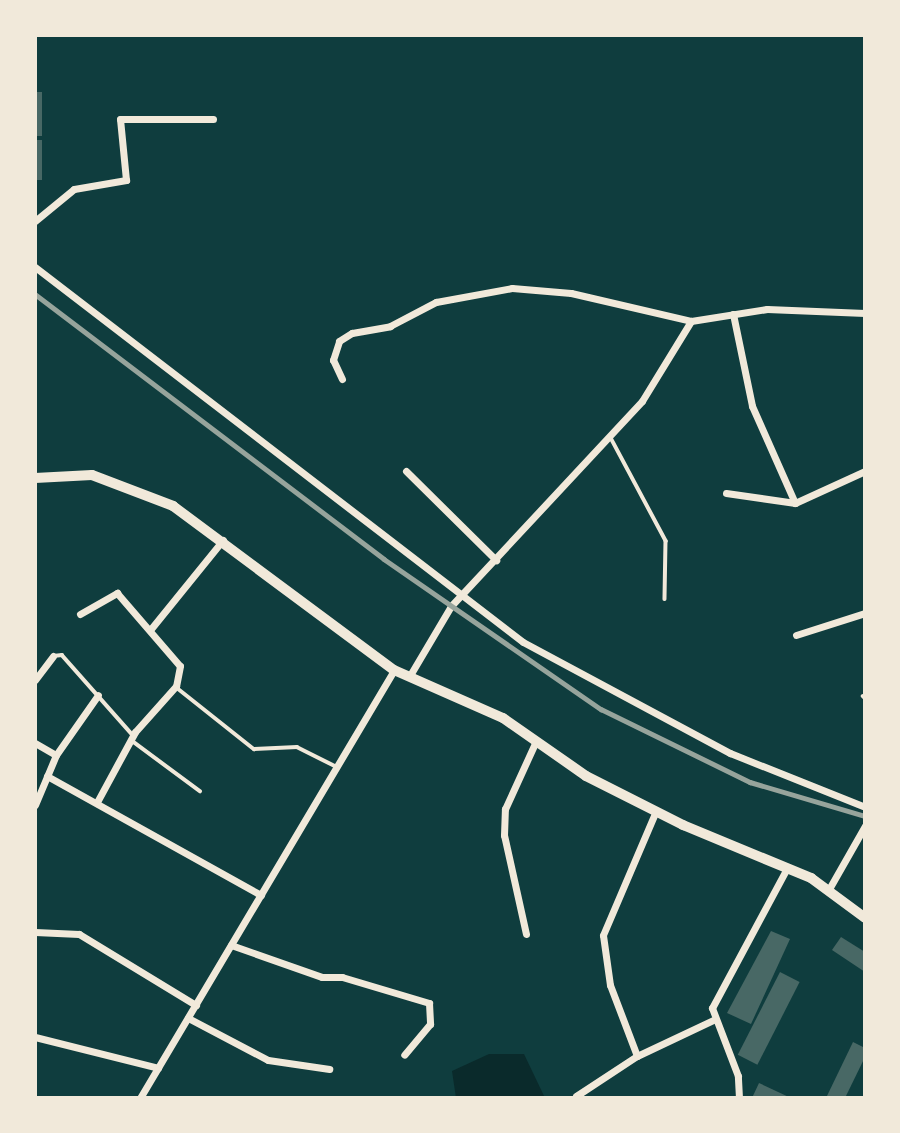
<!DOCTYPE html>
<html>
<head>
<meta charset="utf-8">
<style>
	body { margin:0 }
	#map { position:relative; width:900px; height:1133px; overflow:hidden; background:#0f3d3e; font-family:Quicksand,sans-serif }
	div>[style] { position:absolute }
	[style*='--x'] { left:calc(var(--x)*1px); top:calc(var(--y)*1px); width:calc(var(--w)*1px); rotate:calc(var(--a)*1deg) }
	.water>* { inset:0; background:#0a2a2b }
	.building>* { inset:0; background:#486865; transform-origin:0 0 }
	.service>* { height:3.5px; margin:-1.75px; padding:0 1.75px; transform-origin:1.75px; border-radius:1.75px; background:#f1e9da }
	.minor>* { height:7px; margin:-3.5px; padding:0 3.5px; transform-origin:3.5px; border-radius:3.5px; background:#f1e9da }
	.tertiary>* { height:10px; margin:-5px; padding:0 5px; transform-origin:5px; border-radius:5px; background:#f1e9da }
	.rail>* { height:4.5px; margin:-2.25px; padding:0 2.25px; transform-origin:2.25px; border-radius:2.25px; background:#97a49c }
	span { translate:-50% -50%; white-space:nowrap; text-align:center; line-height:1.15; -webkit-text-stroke:6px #f1e9da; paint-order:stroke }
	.frame { position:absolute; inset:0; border:37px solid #f1e9da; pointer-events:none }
</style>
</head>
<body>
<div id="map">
	<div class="water">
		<div style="clip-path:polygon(489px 1054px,524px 1054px,545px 1098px,456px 1098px,452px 1071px)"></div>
	</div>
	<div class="building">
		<div style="left:35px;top:92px;width:7px;height:44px"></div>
		<div style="left:35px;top:140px;width:7px;height:40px"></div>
		<div style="clip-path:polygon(771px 931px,790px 939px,751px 1024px,727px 1013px)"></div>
		<div style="clip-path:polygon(841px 937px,865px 952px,865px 972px,832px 950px)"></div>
		<div style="left:780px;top:972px;width:22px;height:93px;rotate:27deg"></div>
		<div style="clip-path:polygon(853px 1042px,865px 1048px,865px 1057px,845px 1098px,826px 1098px)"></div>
		<div style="clip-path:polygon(759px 1083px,791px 1098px,752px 1098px)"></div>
	</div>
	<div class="service">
		<div style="--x:610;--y:436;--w:119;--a:61.9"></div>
		<div style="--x:666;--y:541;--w:58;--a:91"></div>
		<div style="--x:53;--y:656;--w:9;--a:-6"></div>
		<div style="--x:62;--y:655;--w:106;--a:48.5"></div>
		<div style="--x:176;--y:687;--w:100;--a:38.5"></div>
		<div style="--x:254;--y:749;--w:43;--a:-2.7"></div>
		<div style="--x:297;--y:747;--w:42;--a:26.6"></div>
		<div style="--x:863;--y:696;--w:3;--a:45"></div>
		<div style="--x:131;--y:740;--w:86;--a:36.5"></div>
	</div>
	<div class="minor">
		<div style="--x:35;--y:221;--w:50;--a:-39.4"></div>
		<div style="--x:74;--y:189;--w:53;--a:-9.8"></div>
		<div style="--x:126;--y:180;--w:61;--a:-95.6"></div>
		<div style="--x:120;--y:119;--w:93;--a:0"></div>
		<div style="--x:35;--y:267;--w:615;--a:37.54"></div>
		<div style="--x:523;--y:642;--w:235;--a:28.2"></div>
		<div style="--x:730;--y:753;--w:145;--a:21.8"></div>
		<div style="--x:733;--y:314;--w:94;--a:78.3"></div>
		<div style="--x:752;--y:406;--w:106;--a:66.1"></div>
		<div style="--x:342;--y:379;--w:21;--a:-115"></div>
		<div style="--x:333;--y:360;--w:20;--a:-72"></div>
		<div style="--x:339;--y:341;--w:15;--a:-32"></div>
		<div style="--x:352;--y:333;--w:39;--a:-10"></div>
		<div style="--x:390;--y:326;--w:52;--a:-27.6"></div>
		<div style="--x:436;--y:302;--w:77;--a:-10.4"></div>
		<div style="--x:512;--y:288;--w:59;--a:4.8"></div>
		<div style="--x:571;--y:293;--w:123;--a:13.1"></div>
		<div style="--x:691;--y:321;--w:77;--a:-9"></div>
		<div style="--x:767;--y:309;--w:98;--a:2.3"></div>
		<div style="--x:406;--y:471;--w:127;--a:44.7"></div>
		<div style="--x:726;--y:493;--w:70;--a:8.2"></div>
		<div style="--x:795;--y:503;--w:77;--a:-24.6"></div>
		<div style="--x:80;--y:614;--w:43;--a:-29.6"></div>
		<div style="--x:117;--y:593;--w:96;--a:49.2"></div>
		<div style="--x:180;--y:666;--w:20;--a:101"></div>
		<div style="--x:176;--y:686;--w:62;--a:131.7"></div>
		<div style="--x:135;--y:732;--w:80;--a:118.5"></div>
		<div style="--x:150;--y:630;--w:116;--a:-51"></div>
		<div style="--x:796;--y:635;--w:72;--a:-17.7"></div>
		<div style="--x:409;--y:677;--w:82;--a:-59.4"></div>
		<div style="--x:451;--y:606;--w:280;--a:-47"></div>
		<div style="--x:642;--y:401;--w:94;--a:-58.5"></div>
		<div style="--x:35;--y:680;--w:30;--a:-53"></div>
		<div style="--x:35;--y:743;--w:24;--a:30"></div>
		<div style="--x:47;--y:776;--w:245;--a:29.1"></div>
		<div style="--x:35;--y:805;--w:54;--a:-67.2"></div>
		<div style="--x:56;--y:755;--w:73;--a:-55"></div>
		<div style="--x:829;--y:889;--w:73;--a:-60.3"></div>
		<div style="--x:35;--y:932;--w:44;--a:2.6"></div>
		<div style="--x:79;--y:934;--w:137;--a:31.3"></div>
		<div style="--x:526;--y:934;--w:101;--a:-102.5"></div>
		<div style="--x:504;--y:835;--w:26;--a:-88"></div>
		<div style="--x:505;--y:809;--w:75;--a:-65.5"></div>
		<div style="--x:231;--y:945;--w:96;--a:19.4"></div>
		<div style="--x:322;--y:977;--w:20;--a:0"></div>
		<div style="--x:342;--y:977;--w:91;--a:16.6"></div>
		<div style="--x:429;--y:1003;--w:21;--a:87"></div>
		<div style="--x:430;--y:1024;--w:40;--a:130"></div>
		<div style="--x:188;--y:1018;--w:90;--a:27.7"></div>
		<div style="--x:268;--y:1060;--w:62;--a:8.4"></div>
		<div style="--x:35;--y:1037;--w:127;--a:14.1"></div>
		<div style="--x:637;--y:1056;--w:76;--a:-110.8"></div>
		<div style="--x:610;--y:985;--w:50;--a:-98"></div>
		<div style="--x:603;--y:935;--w:135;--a:-66.9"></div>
		<div style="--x:576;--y:1096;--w:73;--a:-33.3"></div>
		<div style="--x:637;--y:1056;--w:84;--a:-25.3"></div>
		<div style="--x:140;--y:1098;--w:498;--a:-59.3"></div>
		<div style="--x:739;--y:1098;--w:22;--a:-93"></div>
		<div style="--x:738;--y:1076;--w:73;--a:-110.9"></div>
		<div style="--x:712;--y:1008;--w:157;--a:-61.8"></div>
	</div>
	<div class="tertiary">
		<div style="--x:35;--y:478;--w:57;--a:-3"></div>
		<div style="--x:92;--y:475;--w:87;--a:20.9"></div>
		<div style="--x:173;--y:506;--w:275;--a:36.6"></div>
		<div style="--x:394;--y:670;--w:119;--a:23.8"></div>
		<div style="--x:503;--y:718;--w:101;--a:34.9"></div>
		<div style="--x:586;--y:776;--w:109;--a:26.8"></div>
		<div style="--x:683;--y:825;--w:139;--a:22.5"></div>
		<div style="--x:811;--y:878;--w:67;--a:36.5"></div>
	</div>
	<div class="rail">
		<div style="--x:35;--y:294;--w:438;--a:37.2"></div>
		<div style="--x:384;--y:559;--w:264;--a:34.7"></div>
		<div style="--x:601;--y:709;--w:166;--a:26.1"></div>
		<div style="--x:750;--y:782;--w:120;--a:16.5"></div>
	</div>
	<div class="frame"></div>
</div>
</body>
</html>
